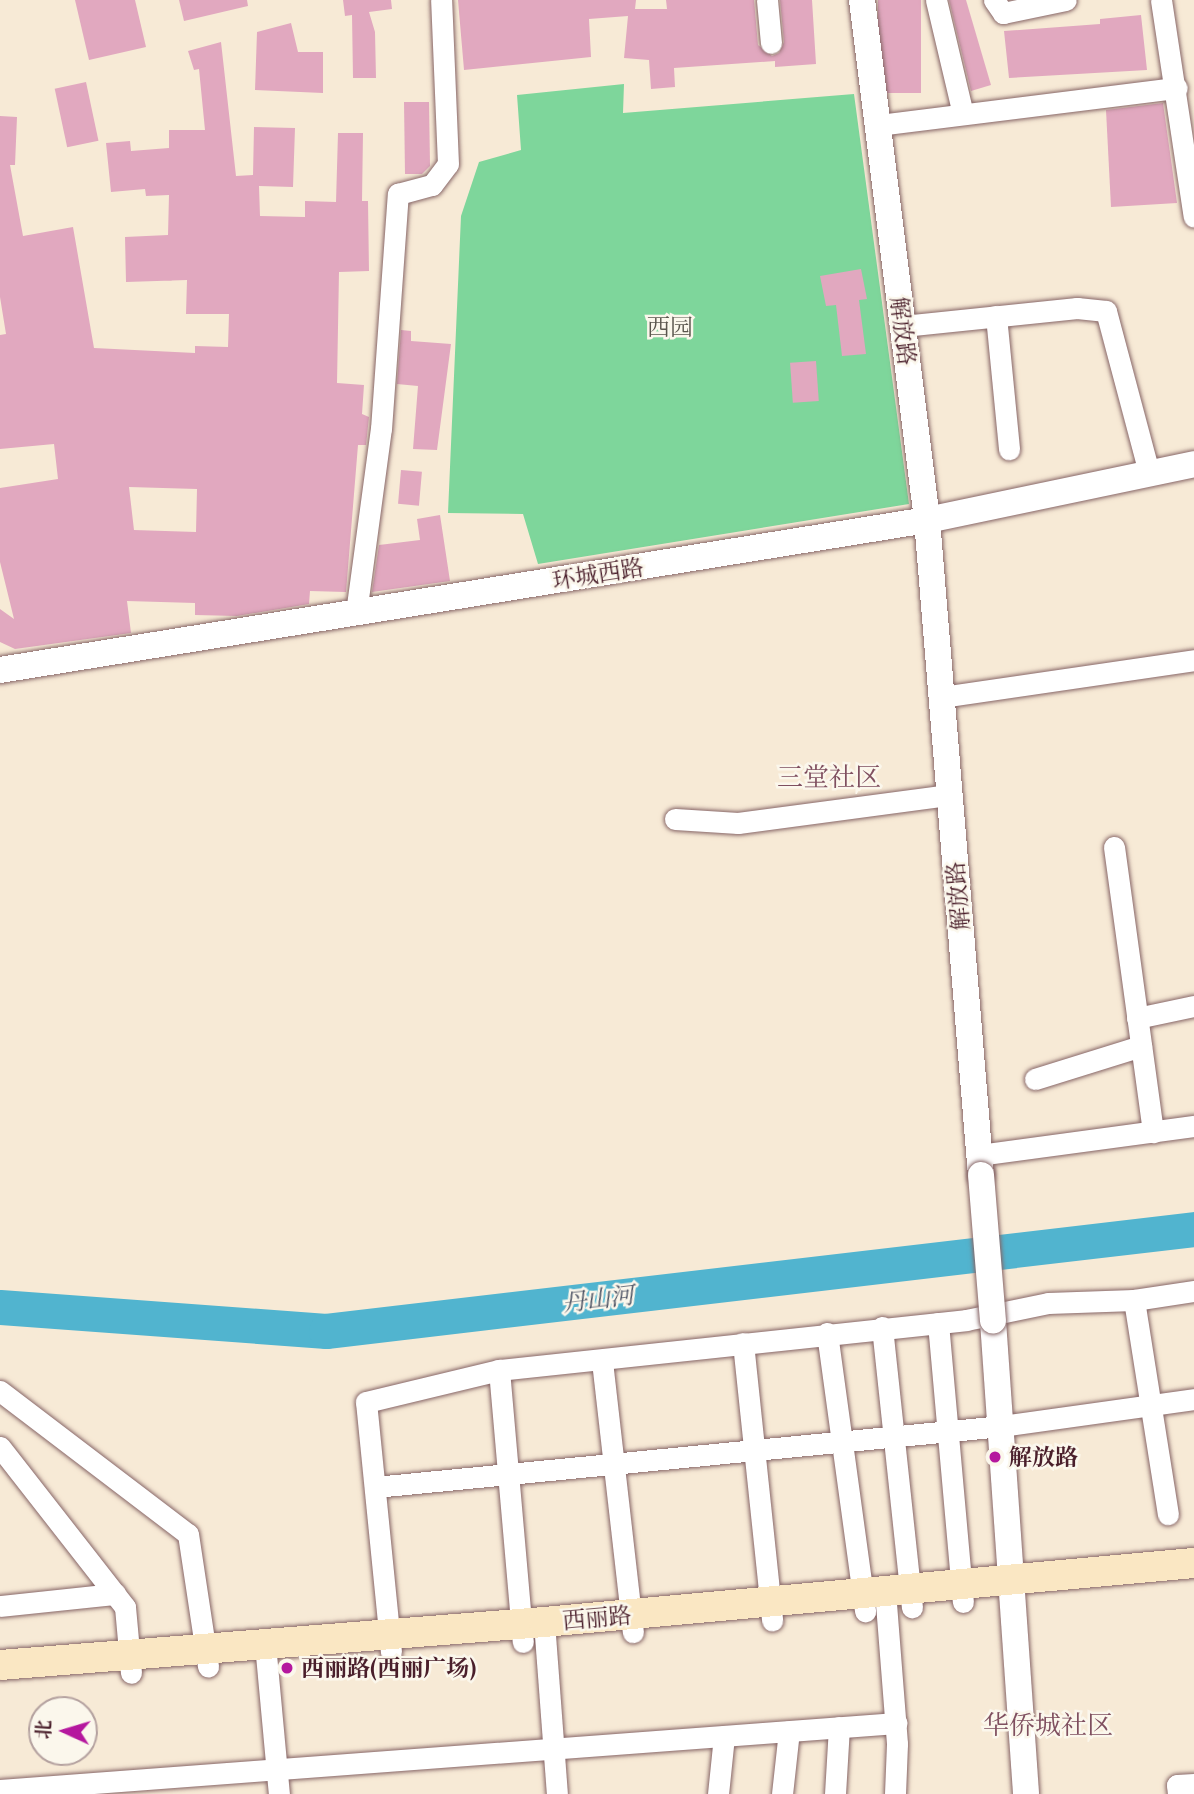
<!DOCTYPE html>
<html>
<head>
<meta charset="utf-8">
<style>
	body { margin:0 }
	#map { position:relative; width:1194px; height:1794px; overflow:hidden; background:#f7ead6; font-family:"Libre Caslon Text","Noto Serif SC",serif }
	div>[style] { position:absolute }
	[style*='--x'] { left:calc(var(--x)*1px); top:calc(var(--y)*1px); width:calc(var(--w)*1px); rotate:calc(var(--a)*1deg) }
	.green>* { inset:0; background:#7ed69b }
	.river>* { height:35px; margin:-17.5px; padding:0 17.5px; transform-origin:17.5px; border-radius:17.5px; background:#51b4cf }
	.building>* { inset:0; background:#e1a8bf; transform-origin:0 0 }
	.roads { filter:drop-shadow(0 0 2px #876667) drop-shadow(0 0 2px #876667) }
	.minor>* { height:21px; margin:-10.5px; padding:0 10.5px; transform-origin:10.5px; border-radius:10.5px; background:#fff }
	.tertiary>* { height:26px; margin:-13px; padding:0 13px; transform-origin:13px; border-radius:13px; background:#fff }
	.secondary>* { height:30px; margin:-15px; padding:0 15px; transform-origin:15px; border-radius:15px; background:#fae7c3 }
	.bridges { filter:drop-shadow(0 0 2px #876667) drop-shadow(0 0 2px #876667) }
	.tertiary-bridge>* { height:26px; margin:-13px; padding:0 13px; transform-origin:13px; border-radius:13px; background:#fff }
	.dots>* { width:19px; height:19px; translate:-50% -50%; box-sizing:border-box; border:4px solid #fbf7ec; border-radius:50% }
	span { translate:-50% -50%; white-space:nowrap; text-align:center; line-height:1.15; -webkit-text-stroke:5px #fbf7ec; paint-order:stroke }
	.park-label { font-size:23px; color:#5a564d }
	.street-label { font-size:23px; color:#4a1f2b }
	.poi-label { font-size:23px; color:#4a1f2b; font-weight:700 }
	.left { translate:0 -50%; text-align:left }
	.water-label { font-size:24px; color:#4c5364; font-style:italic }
	.quarter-label { font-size:26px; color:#7f4f5f }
	.north { position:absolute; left:28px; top:1696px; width:70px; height:70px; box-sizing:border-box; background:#fbf7ec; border:2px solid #b4a19f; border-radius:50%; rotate:274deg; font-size:19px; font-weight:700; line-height:28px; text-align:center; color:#4a1f2b }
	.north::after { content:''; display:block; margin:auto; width:24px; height:32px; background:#b5179e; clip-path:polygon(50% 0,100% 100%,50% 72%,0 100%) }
</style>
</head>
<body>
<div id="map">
	<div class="green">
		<div style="clip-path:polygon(624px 84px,623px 113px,854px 94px,909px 504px,538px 564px,523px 514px,448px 513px,461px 216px,479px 162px,521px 150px,517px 95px)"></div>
	</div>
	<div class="river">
		<div style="--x:0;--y:1307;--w:327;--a:4.2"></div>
		<div style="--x:326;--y:1331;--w:874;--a:-6.7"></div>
	</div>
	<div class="building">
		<div style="clip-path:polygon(75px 0,135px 0,146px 47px,89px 60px)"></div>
		<div style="clip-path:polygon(179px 0,247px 0,248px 6px,184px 21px)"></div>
		<div style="clip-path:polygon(343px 0,391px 0,392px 9px,369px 12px,375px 32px,376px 78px,353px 78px,352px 15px,345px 16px)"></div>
		<div style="clip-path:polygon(458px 0,636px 0,635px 9px,667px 9px,666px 0,754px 0,758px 45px,772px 56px,779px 53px,784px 42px,780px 0,812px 0,816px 64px,775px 67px,775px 61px,674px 68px,675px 87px,651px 89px,649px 60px,624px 58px,628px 16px,589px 19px,591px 57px,464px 70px)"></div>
		<div style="left:878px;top:0;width:43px;height:93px"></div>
		<div style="clip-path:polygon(949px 0,966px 0,991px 85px,971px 91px)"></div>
		<div style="clip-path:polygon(1141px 15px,1147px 70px,1009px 78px,1004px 31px,1100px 24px,1100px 19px)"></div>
		<div style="clip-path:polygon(291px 23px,298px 52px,323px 52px,323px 93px,255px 90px,257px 32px)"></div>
		<div style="clip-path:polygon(evenodd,221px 42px,236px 176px,253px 175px,254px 127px,295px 128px,293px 187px,259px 186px,260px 216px,305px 217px,305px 201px,336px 202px,338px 133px,363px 133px,362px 201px,368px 201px,369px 271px,339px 272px,337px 383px,364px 385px,362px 414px,369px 417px,366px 445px,358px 445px,346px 592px,310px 591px,309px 604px,237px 616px,195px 615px,195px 603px,127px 601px,131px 633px,15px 649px,0 642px,0 609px,14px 619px,0 562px,0 488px,58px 479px,54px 444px,0 449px,0 335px,6px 334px,0 297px,0 116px,17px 117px,15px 165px,10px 165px,23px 236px,73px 227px,94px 348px,195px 353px,195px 346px,228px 347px,229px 314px,186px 314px,187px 280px,126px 282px,125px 237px,168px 235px,169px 195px,146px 196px,145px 189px,111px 192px,106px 143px,130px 141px,131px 151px,169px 148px,169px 130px,205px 130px,199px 69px,194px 70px,188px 51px,221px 42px,129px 487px,197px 489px,196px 532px,134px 530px,129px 487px)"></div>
		<div style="left:86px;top:82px;width:60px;height:32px;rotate:78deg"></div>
		<div style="clip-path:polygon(404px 102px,429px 102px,430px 166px,422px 174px,405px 174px)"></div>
		<div style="clip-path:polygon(1163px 103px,1177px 203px,1111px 207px,1106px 110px)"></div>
		<div style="clip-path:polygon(861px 269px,867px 299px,859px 300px,866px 354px,842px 356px,836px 305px,826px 306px,820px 276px)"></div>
		<div style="clip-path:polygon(401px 330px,411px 331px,411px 341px,451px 344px,437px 450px,413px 449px,418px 386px,397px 384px)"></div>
		<div style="left:816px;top:361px;width:40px;height:26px;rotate:86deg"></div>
		<div style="left:401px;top:470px;width:21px;height:34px;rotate:5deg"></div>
		<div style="clip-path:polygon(440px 515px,450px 581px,372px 592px,379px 545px,420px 540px,417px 519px)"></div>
	</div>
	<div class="roads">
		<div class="minor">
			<div style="--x:767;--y:0;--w:43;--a:84.7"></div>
			<div style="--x:936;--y:0;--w:117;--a:76.7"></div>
			<div style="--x:994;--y:0;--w:16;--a:55"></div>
			<div style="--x:1003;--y:13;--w:64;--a:-11.7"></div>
			<div style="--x:1161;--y:0;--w:219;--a:81.4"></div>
			<div style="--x:878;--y:125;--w:301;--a:-7.1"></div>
			<div style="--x:996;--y:316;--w:134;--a:84.4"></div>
			<div style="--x:903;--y:326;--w:175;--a:-5.9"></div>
			<div style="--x:1077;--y:308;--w:29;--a:6"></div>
			<div style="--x:1106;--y:311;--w:168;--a:75.1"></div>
			<div style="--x:356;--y:613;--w:186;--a:-82.3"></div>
			<div style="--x:381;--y:429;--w:236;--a:-85.9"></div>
			<div style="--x:398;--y:194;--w:35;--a:-15"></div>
			<div style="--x:432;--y:185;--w:26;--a:-53"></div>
			<div style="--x:448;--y:164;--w:164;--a:-92.4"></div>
			<div style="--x:941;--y:697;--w:256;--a:-8.3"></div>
			<div style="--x:675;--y:819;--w:63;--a:3.6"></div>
			<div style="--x:738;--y:823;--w:213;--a:-7.6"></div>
			<div style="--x:1114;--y:847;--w:288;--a:82.2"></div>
			<div style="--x:1137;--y:1018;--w:58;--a:-11.9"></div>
			<div style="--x:1035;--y:1079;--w:111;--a:-17.3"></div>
			<div style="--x:979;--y:1155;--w:217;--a:-7.7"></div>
			<div style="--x:1134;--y:1300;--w:217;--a:81"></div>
			<div style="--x:938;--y:1323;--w:280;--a:84.9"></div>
			<div style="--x:882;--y:1327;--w:282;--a:83.9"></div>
			<div style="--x:827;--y:1333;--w:281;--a:82.2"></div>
			<div style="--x:743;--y:1343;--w:279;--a:84"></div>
			<div style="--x:602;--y:1361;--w:273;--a:83.5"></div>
			<div style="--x:499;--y:1370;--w:273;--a:85"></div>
			<div style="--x:0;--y:1391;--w:236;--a:37.3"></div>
			<div style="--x:188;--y:1534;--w:134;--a:81.4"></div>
			<div style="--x:0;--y:1447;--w:203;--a:52"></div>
			<div style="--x:125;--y:1607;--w:66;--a:84.8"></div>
			<div style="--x:375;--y:1487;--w:630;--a:-5.56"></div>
			<div style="--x:1002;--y:1426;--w:194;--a:-8"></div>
			<div style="--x:885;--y:1591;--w:153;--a:85.5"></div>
			<div style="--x:897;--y:1744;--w:50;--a:92.3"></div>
			<div style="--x:0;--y:1606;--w:116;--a:-6"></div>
			<div style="--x:544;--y:1622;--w:172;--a:85.7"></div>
			<div style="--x:265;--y:1644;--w:151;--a:84.7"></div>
			<div style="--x:391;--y:1652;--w:251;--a:-95.7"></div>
			<div style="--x:366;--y:1402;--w:137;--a:-13.5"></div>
			<div style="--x:499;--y:1370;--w:470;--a:-6.1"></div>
			<div style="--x:966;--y:1320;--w:84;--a:-11.7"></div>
			<div style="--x:1048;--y:1303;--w:86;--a:-2"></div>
			<div style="--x:1134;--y:1300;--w:61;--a:-8.5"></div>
			<div style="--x:0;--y:1790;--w:899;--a:-4.28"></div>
			<div style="--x:718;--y:1794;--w:58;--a:-84.1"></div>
			<div style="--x:782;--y:1794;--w:63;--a:-83.7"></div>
			<div style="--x:835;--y:1794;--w:67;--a:-86.6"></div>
			<div style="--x:1178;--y:1794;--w:9;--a:-96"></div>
			<div style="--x:1177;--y:1785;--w:17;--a:-3"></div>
		</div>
		<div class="tertiary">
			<div style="--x:862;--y:0;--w:524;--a:82.87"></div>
			<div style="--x:927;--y:520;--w:657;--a:85.29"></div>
			<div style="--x:0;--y:670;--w:939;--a:-9.19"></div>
			<div style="--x:927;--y:520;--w:273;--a:-11.8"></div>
			<div style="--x:993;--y:1321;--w:474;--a:86"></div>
		</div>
		<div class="secondary">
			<div style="--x:0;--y:1665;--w:546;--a:-4.52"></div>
			<div style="--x:544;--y:1622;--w:653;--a:-5.19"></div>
		</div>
	</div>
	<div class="bridges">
		<div class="tertiary-bridge">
			<div style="--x:981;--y:1175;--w:146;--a:85.3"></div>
		</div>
	</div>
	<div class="dots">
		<div style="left:995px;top:1457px;background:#b5179e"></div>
		<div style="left:287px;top:1668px;background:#b5179e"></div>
	</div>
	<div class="park-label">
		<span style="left:670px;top:327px">西园</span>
	</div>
	<div class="street-label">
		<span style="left:903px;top:331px;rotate:83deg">解放路</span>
		<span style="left:598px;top:574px;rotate:-9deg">环城西路</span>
		<span style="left:958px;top:896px;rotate:-95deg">解放路</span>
		<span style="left:597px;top:1618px;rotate:-5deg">西丽路</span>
	</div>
	<div class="poi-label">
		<span class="left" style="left:1009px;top:1457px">解放路</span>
		<span class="left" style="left:301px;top:1668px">西丽路(西丽广场)</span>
	</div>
	<div class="water-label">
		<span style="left:598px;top:1299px;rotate:-7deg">丹山河</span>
	</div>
	<div class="quarter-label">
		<span style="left:829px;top:778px">三堂社区</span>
		<span style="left:1048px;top:1726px">华侨城社区</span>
	</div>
	<div class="north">北</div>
</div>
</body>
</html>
